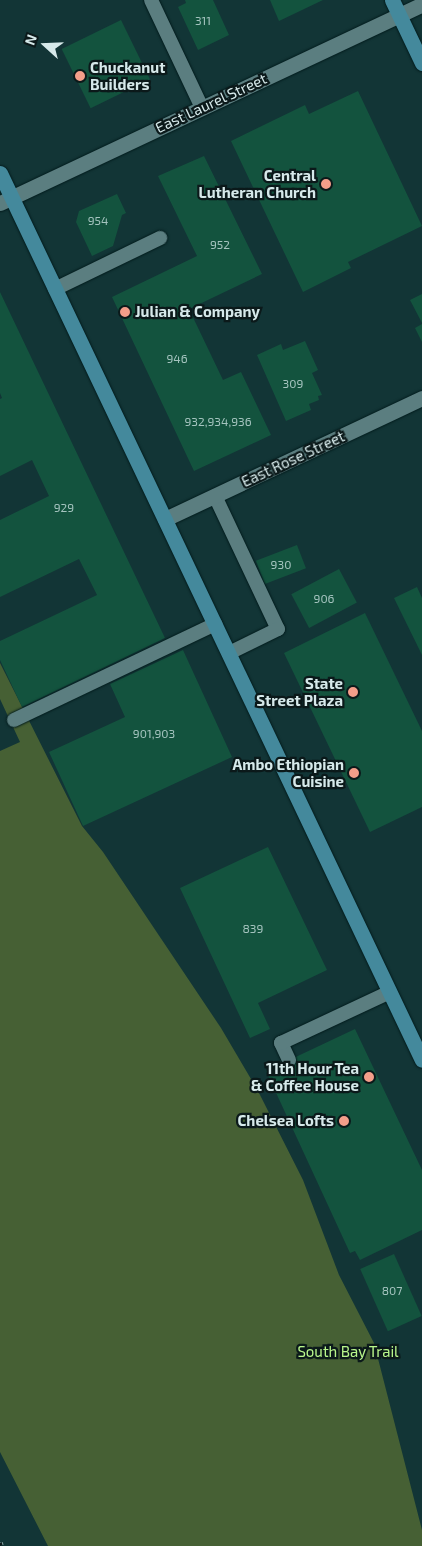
<!DOCTYPE html>
<html>
<head>
<meta charset="utf-8">
<style>
	body { margin:0 }
	#map { position:relative; width:422px; height:1546px; overflow:hidden; background:#123536; font-family:"Exo 2",sans-serif }
	div>[style] { position:absolute }
	[style*='--x'] { left:calc(var(--x)*1px); top:calc(var(--y)*1px); width:calc(var(--w)*1px); rotate:calc(var(--a)*1deg) }
	.green>* { inset:0; background:#466034 }
	.building>* { inset:0; background:#13533e; transform-origin:0 0 }
	.roads { filter:drop-shadow(0 0 1px #021b1c) drop-shadow(0 0 1px #021b1c) }
	.lane>* { height:14px; margin:-7px; padding:0 7px; transform-origin:7px; border-radius:7px; background:#5b7e80 }
	.street>* { height:15px; margin:-7.5px; padding:0 7.5px; transform-origin:7.5px; border-radius:7.5px; background:#5b7e80 }
	.secondary>* { height:15px; margin:-7.5px; padding:0 7.5px; transform-origin:7.5px; border-radius:7.5px; background:#44899c }
	.rail>* { height:5.5px; margin-top:-2.75px; transform-origin:0; background:repeating-linear-gradient(90deg,#0b191a 0 11px,#8ca5a6 0 22px); box-sizing:border-box; border-block:1px solid #8ca5a6 }
	.dots>* { width:14px; height:14px; translate:-50% -50%; box-sizing:border-box; border:2px solid #0b191a; border-radius:50% }
	span { translate:-50% -50%; white-space:nowrap; text-align:center; line-height:1.15; -webkit-text-stroke:4.5px #0b191a; paint-order:stroke }
	.number-label { font-size:12px; color:#a5c4bf }
	.number-label span { -webkit-text-stroke-width:0 }
	.poi-label { font-size:15px; color:#d6e9ea; font-weight:700 }
	.left { translate:0 -50%; text-align:left }
	.right { translate:-100% -50%; text-align:right }
	.street-label { font-size:15px; color:#d6e9ea }
	.park-label { font-size:15px; color:#b9f78c }
	.north { position:absolute; left:20px; top:20px; width:50px; height:50px; -webkit-text-stroke:4px #0b191a; paint-order:stroke; rotate:290deg; font-size:14px; font-weight:700; line-height:20px; text-align:center; color:#d6e9ea }
	.north::after { content:''; display:block; margin:auto; width:18px; height:22px; background:#d6e9ea; clip-path:polygon(50% 0,100% 100%,50% 72%,0 100%) }
</style>
</head>
<body>
<div id="map">
	<div class="green">
		<div style="clip-path:polygon(0 663px,82px 826px,103px 852px,221px 1028px,258px 1091px,303px 1180px,339px 1275px,374px 1343px,422px 1530px,422px 1546px,48px 1546px,0 1452px,0 751px,20px 742px,0 699px)"></div>
	</div>
	<div class="building">
		<div style="clip-path:polygon(185px 0,213px 0,229px 35px,198px 50px,178px 7px,186px 3px)"></div>
		<div style="clip-path:polygon(270px 0,323px 0,279px 21px)"></div>
		<div style="left:121px;top:20px;width:66px;height:66px;rotate:64deg"></div>
		<div style="clip-path:polygon(358px 91px,422px 226px,348px 262px,351px 268px,303px 292px,231px 141px,305px 105px,309px 114px)"></div>
		<div style="clip-path:polygon(204px 156px,262px 274px,189px 309px,223px 380px,241px 372px,271px 435px,194px 471px,112px 297px,197px 256px,158px 176px)"></div>
		<div style="clip-path:polygon(117px 194px,126px 213px,122px 215px,113px 246px,92px 256px,76px 222px,79px 211px)"></div>
		<div style="clip-path:polygon(0 292px,165px 638px,22px 707px,0 660px,0 641px,97px 595px,79px 559px,0 597px,0 520px,49px 496px,32px 460px,0 476px,0 399px,2px 398px,0 393px)"></div>
		<div style="clip-path:polygon(422px 294px,422px 323px,410px 300px)"></div>
		<div style="clip-path:polygon(422px 324px,422px 342px,415px 328px)"></div>
		<div style="clip-path:polygon(305px 341px,318px 370px,312px 373px,322px 395px,318px 396px,319px 400px,309px 404px,311px 410px,286px 421px,257px 355px,281px 344px,283px 350px)"></div>
		<div style="left:297px;top:545px;width:25px;height:44px;rotate:69deg"></div>
		<div style="left:339px;top:569px;width:38px;height:54px;rotate:62deg"></div>
		<div style="clip-path:polygon(417px 587px,422px 598px,422px 655px,394px 598px)"></div>
		<div style="clip-path:polygon(365px 613px,422px 731px,422px 807px,370px 832px,284px 653px)"></div>
		<div style="clip-path:polygon(183px 650px,232px 757px,83px 826px,49px 752px,125px 717px,110px 684px)"></div>
		<div style="clip-path:polygon(268px 847px,327px 970px,258px 1003px,270px 1029px,250px 1038px,180px 888px)"></div>
		<div style="clip-path:polygon(355px 1029px,422px 1170px,422px 1230px,360px 1260px,355px 1251px,350px 1253px,266px 1071px)"></div>
		<div style="left:394px;top:1254px;width:68px;height:37px;rotate:66deg"></div>
	</div>
	<div class="roads">
		<div class="lane">
			<div style="--x:151;--y:0;--w:119;--a:64.7"></div>
			<div style="--x:55;--y:289;--w:117;--a:-25.9"></div>
			<div style="--x:215;--y:496;--w:147;--a:64.7"></div>
			<div style="--x:278;--y:629;--w:55;--a:153.9"></div>
			<div style="--x:14;--y:720;--w:223;--a:-25.5"></div>
			<div style="--x:289;--y:1060;--w:19;--a:-115"></div>
			<div style="--x:281;--y:1043;--w:120;--a:-25.1"></div>
		</div>
		<div class="street">
			<div style="--x:0;--y:203;--w:467;--a:-25.2"></div>
			<div style="--x:165;--y:519;--w:284;--a:-25.2"></div>
		</div>
		<div class="secondary">
			<div style="--x:392;--y:0;--w:70;--a:64.5"></div>
			<div style="--x:0;--y:173;--w:982;--a:64.56"></div>
		</div>
	</div>
	<div class="rail">
		<div style="--x:0;--y:1543;--w:3;--a:72"></div>
	</div>
	<div class="dots">
		<div style="left:80px;top:76px;background:#f49e8a"></div>
		<div style="left:326px;top:184px;background:#f49e8a"></div>
		<div style="left:125px;top:312px;background:#f49e8a"></div>
		<div style="left:353px;top:692px;background:#f49e8a"></div>
		<div style="left:354px;top:773px;background:#f49e8a"></div>
		<div style="left:369px;top:1077px;background:#f49e8a"></div>
		<div style="left:344px;top:1121px;background:#f49e8a"></div>
	</div>
	<div class="number-label">
		<span style="left:203px;top:21px">311</span>
		<span style="left:98px;top:221px">954</span>
		<span style="left:220px;top:245px">952</span>
		<span style="left:177px;top:359px">946</span>
		<span style="left:293px;top:384px">309</span>
		<span style="left:218px;top:422px">932,934,936</span>
		<span style="left:64px;top:508px">929</span>
		<span style="left:281px;top:565px">930</span>
		<span style="left:324px;top:599px">906</span>
		<span style="left:154px;top:734px">901,903</span>
		<span style="left:253px;top:929px">839</span>
		<span style="left:392px;top:1291px">807</span>
	</div>
	<div class="poi-label">
		<span class="left" style="left:90px;top:76px">Chuckanut<br>Builders</span>
		<span class="right" style="left:316px;top:184px">Central<br>Lutheran Church</span>
		<span class="left" style="left:135px;top:312px">Julian &amp; Company</span>
		<span class="right" style="left:343px;top:692px">State<br>Street Plaza</span>
		<span class="right" style="left:344px;top:773px">Ambo Ethiopian<br>Cuisine</span>
		<span class="right" style="left:359px;top:1077px">11th Hour Tea<br>&amp; Coffee House</span>
		<span class="right" style="left:334px;top:1121px">Chelsea Lofts</span>
	</div>
	<div class="street-label">
		<span style="left:211px;top:103px;rotate:-25deg">East Laurel Street</span>
		<span style="left:293px;top:459px;rotate:-25deg">East Rose Street</span>
	</div>
	<div class="park-label">
		<span style="left:348px;top:1352px">South Bay Trail</span>
	</div>
	<div class="north">N</div>
</div>
</body>
</html>
